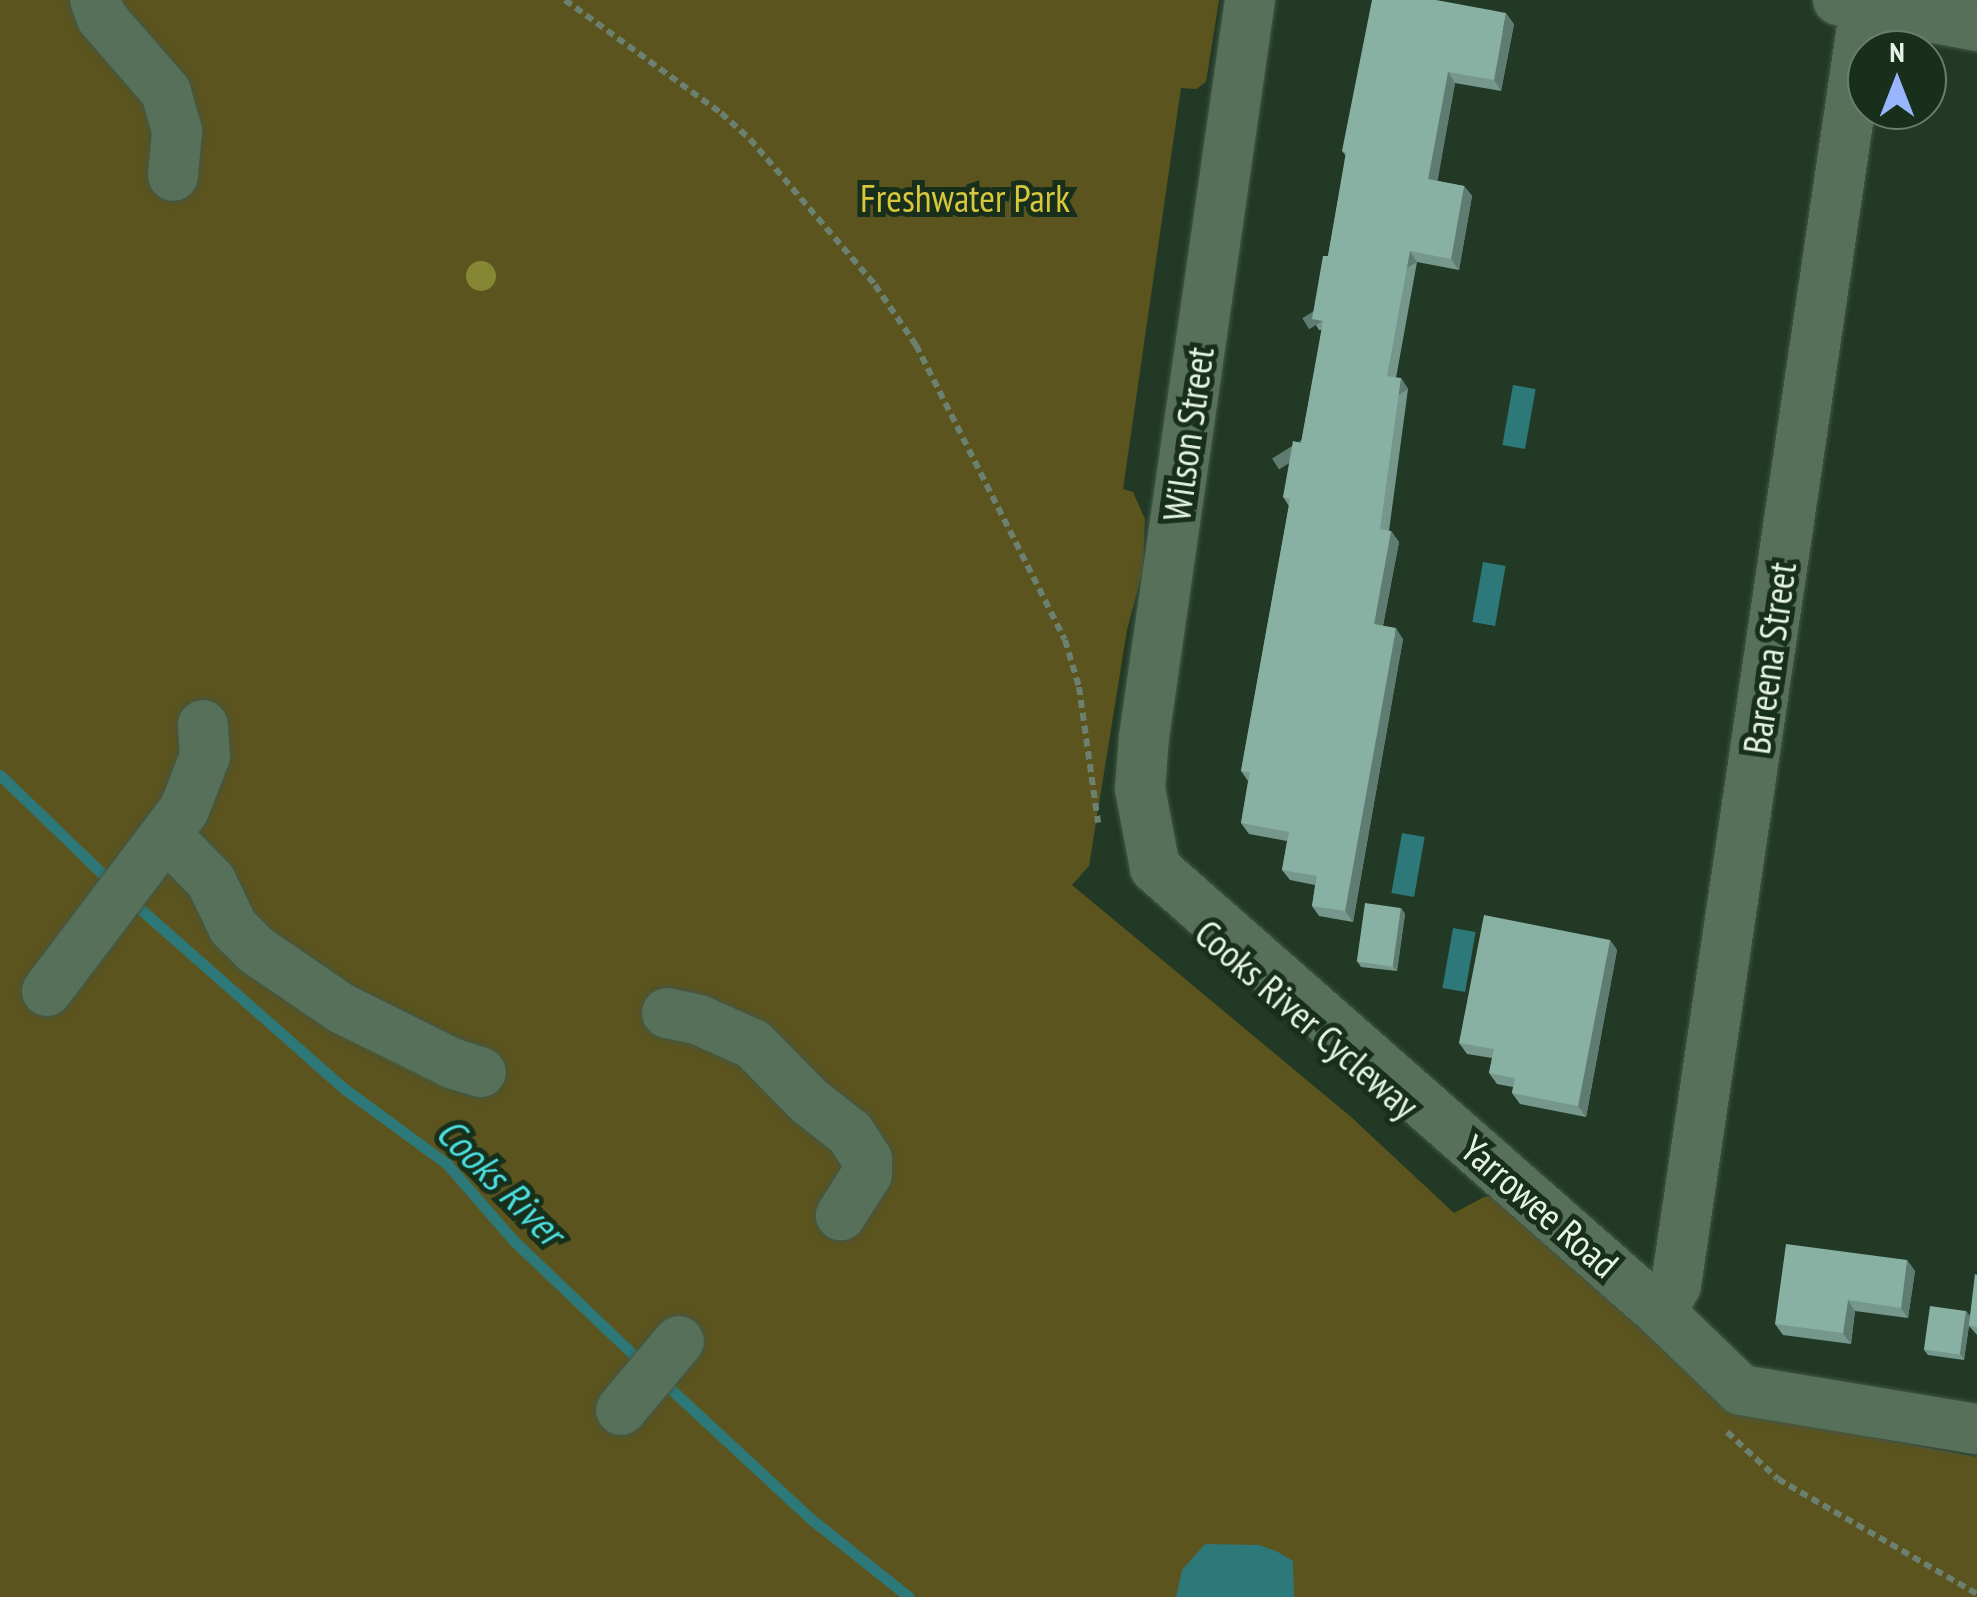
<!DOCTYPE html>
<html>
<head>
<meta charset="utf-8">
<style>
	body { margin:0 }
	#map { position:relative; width:1977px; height:1597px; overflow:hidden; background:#213925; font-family:"PT Sans Narrow",sans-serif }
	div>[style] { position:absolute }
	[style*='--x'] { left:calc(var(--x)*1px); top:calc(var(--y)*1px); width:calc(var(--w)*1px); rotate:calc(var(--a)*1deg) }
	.green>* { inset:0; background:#5b541f }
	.water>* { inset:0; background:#2d7879; transform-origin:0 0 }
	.stream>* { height:11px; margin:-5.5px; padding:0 5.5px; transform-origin:5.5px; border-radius:5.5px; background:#2d7879 }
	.path>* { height:6px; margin-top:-3px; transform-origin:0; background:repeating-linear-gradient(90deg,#6c806f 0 8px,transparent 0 13px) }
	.roads { filter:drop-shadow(0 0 2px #415746) drop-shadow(0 0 2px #415746) }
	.minor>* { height:50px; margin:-25px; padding:0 25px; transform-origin:25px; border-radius:25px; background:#56705a }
	.trees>* { width:30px; height:30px; margin:-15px; border-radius:50%; background:#868732 }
	.wall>* { inset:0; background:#76988c }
	.shaded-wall>* { inset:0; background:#607c72; transform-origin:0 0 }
	.building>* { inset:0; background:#89b1a3; transform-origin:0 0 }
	span { translate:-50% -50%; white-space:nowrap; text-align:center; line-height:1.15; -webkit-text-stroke:10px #172f1b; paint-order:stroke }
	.park-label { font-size:38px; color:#d8c63c }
	.street-label { font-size:38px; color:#e5f4e7 }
	.water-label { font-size:40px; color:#4bdddf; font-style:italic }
	.north { position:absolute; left:1847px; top:30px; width:100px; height:100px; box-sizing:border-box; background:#172f1b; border:2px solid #697e6d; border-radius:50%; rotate:0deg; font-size:28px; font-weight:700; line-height:40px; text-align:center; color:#e5f4e7 }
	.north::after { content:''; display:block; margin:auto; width:35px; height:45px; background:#98b5fd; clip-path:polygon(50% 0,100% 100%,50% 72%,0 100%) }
</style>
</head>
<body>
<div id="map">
	<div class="green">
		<div style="clip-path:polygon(0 0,1219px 0,1206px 82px,1196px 89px,1181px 88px,1123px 489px,1133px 492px,1145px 519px,1143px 570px,1127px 630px,1089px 866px,1072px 885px,1350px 1116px,1454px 1213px,1484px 1197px,1498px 1196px,1751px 1414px,1977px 1457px,1977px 1597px,0 1597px)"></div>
	</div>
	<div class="water">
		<div style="left:1513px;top:385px;width:23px;height:61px;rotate:10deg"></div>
		<div style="left:1483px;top:562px;width:23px;height:61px;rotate:10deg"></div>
		<div style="left:1402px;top:833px;width:23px;height:61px;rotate:10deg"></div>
		<div style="left:1453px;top:928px;width:23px;height:61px;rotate:10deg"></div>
		<div style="clip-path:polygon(1205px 1544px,1259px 1545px,1278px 1552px,1293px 1561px,1294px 1597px,1176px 1597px,1182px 1570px)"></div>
	</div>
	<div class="stream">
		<div style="--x:0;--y:775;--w:156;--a:44"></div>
		<div style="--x:129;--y:899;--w:289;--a:41.4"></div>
		<div style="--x:346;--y:1090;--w:125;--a:36.2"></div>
		<div style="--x:447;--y:1164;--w:102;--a:49"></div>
		<div style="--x:514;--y:1241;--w:180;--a:43.6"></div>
		<div style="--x:662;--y:1381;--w:203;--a:42.8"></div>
		<div style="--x:811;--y:1519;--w:125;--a:38.5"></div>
	</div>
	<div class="path">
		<div style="--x:565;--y:0;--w:193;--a:35.9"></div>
		<div style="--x:721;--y:113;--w:39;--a:42"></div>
		<div style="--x:750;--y:139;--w:192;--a:49.4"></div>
		<div style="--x:875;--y:285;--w:73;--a:55.7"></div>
		<div style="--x:916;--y:345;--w:330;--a:63.2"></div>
		<div style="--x:1065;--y:640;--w:49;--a:73.4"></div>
		<div style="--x:1079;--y:687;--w:137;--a:82"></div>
		<div style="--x:1727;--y:1432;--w:69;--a:42.7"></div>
		<div style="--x:1778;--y:1479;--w:230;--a:30"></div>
	</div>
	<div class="roads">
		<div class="minor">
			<div style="--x:95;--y:0;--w:19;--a:69"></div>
			<div style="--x:102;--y:18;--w:98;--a:49.1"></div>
			<div style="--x:166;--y:92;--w:41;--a:74.2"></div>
			<div style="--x:177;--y:131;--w:45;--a:95.1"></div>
			<div style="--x:1250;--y:0;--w:745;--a:98.18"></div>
			<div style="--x:1144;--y:737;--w:52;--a:94.4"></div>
			<div style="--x:1140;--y:789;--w:80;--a:79.2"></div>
			<div style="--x:1155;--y:868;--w:672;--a:41.32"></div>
			<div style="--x:1660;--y:1312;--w:112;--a:43.9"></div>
			<div style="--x:1741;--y:1390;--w:239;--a:9.4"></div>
			<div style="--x:1838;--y:0;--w:141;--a:10.6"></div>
			<div style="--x:167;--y:836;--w:63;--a:45.6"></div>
			<div style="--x:211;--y:881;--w:51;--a:64.4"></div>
			<div style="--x:233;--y:927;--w:33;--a:45"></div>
			<div style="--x:256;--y:950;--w:103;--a:34.3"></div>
			<div style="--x:341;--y:1008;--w:126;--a:26.4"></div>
			<div style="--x:454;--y:1064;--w:28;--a:17"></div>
			<div style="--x:47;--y:991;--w:227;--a:-52.9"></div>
			<div style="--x:184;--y:810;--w:58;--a:-68.7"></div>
			<div style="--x:205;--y:756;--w:31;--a:-94"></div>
			<div style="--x:667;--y:1013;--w:33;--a:12"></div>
			<div style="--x:699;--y:1020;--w:59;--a:24"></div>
			<div style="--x:753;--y:1044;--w:80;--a:45.5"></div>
			<div style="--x:809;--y:1101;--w:52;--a:38"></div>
			<div style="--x:850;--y:1133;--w:31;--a:57"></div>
			<div style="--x:867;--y:1159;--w:15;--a:90"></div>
			<div style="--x:867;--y:1174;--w:49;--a:122.4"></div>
			<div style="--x:1660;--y:1312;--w:31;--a:-59"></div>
			<div style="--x:1676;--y:1285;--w:1299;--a:-81.59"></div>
			<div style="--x:621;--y:1410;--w:90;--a:-50"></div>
		</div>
	</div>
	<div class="trees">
		<div style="left:481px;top:276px"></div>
	</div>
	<div class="wall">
		<div style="clip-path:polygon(1514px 24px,1501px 91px,1455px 83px,1437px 181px,1464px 186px,1472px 196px,1459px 270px,1417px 262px,1396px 378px,1401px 378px,1408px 389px,1389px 531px,1391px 531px,1399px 542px,1383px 626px,1403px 639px,1353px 922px,1319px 916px,1312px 906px,1315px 885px,1290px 880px,1282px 870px,1287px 841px,1249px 834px,1241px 823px,1248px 781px,1241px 771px,1289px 506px,1283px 497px,1301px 443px,1322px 330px,1319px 330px,1312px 319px,1328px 256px,1346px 156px,1342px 151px)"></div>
		<div style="clip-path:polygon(1401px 908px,1405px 914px,1397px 971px,1361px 967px,1357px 961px)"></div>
		<div style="clip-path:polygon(1610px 940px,1617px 950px,1586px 1117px,1520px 1104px,1512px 1093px,1513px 1087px,1497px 1084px,1489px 1073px,1492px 1058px,1467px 1054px,1459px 1043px)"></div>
		<div style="clip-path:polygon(1907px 1260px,1915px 1271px,1908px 1318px,1855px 1311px,1851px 1344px,1783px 1335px,1775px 1324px)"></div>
		<div style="clip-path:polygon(1977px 1275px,1977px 1335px,1969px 1326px,1964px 1360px,1928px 1355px,1924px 1350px,1966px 1311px,1970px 1316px)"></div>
	</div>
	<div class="shaded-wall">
		<div style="clip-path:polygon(1506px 13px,1514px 24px,1501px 91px,1494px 80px)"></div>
		<div style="clip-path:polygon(1448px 72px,1455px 83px,1436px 190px,1428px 179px)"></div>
		<div style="clip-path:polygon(1464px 186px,1472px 196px,1459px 270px,1451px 259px)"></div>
		<div style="left:1410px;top:251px;width:13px;height:127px;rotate:58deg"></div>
		<div style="left:1401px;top:378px;width:13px;height:152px;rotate:58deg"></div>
		<div style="clip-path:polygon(1391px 531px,1399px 542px,1381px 635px,1374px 624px)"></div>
		<div style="clip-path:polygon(1396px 628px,1403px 639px,1353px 922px,1345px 911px)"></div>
		<div style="clip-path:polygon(1401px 908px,1405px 914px,1397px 971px,1393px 966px)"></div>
		<div style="clip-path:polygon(1610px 940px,1617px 950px,1586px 1117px,1578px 1106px)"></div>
		<div style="clip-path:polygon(1907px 1260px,1915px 1271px,1908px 1318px,1901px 1308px)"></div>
		<div style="clip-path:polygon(1848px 1300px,1855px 1311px,1851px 1344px,1843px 1333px)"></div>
		<div style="clip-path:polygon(1966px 1311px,1970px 1316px,1964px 1360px,1960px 1354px)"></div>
	</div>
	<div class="building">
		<div style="clip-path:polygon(1372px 0,1436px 0,1506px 13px,1494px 80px,1448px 72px,1428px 179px,1464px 186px,1451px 259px,1410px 251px,1387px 376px,1401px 378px,1380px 529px,1391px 531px,1374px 624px,1396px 628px,1345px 911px,1312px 906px,1317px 876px,1282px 870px,1289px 832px,1241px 823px,1250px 772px,1241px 771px,1290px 499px,1283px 497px,1293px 441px,1301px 443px,1323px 321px,1312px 319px,1323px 256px,1328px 256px,1346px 152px,1342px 151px)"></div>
		<div style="left:1365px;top:903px;width:36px;height:59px;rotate:8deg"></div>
		<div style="clip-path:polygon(1484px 915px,1610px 940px,1578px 1106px,1512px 1093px,1515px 1078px,1489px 1073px,1494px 1049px,1459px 1043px)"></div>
		<div style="clip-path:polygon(1786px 1244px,1907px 1260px,1901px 1308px,1848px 1300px,1843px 1333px,1775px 1324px)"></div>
		<div style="clip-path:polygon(1975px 1274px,1977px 1275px,1977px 1327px,1969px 1325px)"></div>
		<div style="left:1930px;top:1306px;width:36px;height:44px;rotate:8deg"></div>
	</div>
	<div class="park-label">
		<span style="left:965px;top:198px">Freshwater Park</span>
	</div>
	<div class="street-label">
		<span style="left:1188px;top:434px;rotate:-82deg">Wilson Street</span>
		<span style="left:1769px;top:658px;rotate:-82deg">Bareena Street</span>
		<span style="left:1307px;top:1019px;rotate:41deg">Cooks River Cycleway</span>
		<span style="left:1540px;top:1206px;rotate:41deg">Yarrowee Road</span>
	</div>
	<div class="water-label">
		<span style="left:501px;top:1181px;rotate:45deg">Cooks River</span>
	</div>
	<div class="north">N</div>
</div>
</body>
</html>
